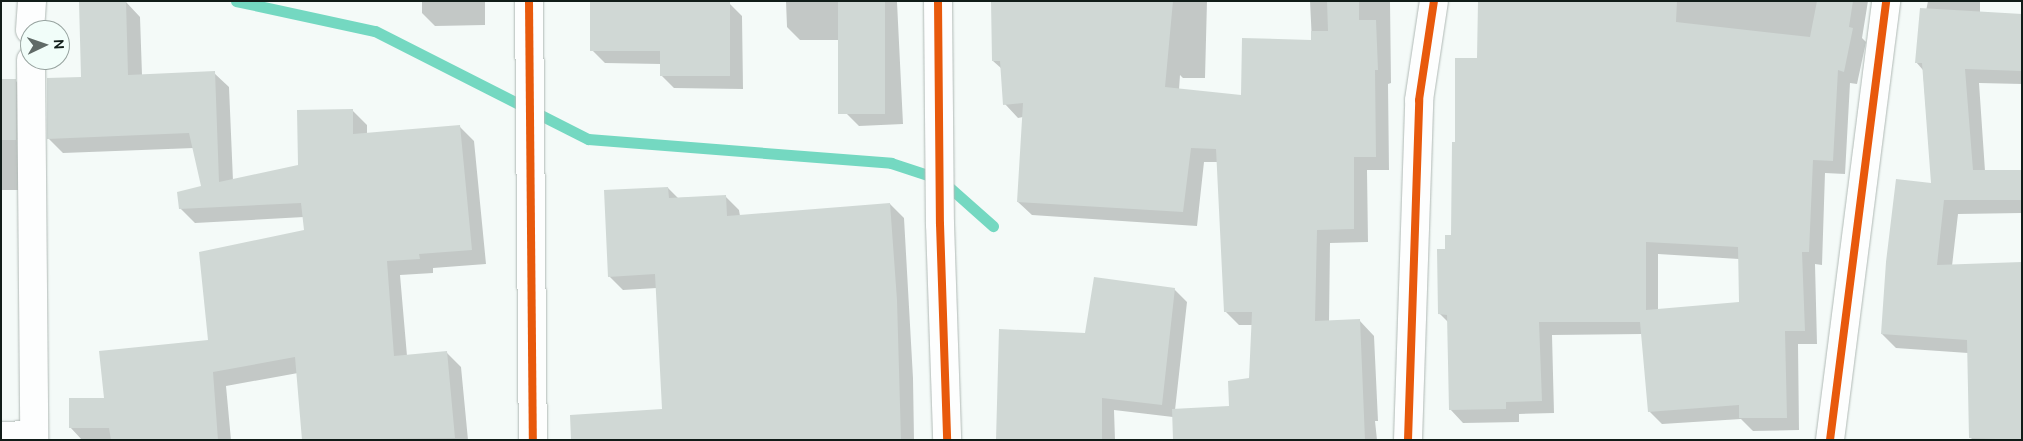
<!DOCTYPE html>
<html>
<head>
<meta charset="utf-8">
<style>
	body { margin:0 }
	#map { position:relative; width:2023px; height:441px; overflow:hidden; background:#f4faf8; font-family:Ubuntu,sans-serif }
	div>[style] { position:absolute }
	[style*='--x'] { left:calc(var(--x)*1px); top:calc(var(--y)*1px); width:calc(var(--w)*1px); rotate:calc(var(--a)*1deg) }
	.shadow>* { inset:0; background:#0003 }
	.stream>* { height:11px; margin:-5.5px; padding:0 5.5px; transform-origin:5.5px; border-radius:5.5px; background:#74d8c1 }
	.building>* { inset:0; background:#d0d8d5; transform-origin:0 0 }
	.roads { filter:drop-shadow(0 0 1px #b0b9b5) drop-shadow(0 0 1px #b0b9b5) }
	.minor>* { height:28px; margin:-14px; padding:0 14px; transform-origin:14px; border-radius:14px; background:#fdfefe }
	.cycleway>* { height:8px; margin:-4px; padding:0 4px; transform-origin:4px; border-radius:4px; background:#e8590c }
	span { translate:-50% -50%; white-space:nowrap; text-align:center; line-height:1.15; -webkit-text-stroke:4px #f1fdf9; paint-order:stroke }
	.frame { position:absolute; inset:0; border:2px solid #111d19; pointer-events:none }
	.north { position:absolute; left:20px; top:20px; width:50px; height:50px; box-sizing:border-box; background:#f1fdf9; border:1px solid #97a39f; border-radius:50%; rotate:87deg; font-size:14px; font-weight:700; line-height:20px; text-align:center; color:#111d19 }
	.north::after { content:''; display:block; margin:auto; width:18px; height:22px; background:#606a67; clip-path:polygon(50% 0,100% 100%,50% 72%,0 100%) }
</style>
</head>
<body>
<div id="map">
	<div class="shadow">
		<div style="clip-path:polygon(422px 1px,485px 1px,485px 25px,435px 26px,422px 13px)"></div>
		<div style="clip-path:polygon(786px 1px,897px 2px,903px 124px,859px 126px,846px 113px,842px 40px,800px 40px,787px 27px)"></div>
		<div style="clip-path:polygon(992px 1px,1207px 1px,1205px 78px,1183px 78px,1180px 75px,1179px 90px,1242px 96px,1312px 42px,1310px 1px,1390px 1px,1391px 83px,1388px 84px,1389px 170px,1367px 170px,1368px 242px,1330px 243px,1329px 322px,1359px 320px,1374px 336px,1378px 421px,1375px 421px,1377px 440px,1175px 440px,1173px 417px,1114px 410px,1115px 440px,997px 440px,1086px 334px,1174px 289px,1187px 302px,1175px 410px,1230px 407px,1251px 379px,1253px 325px,1239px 325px,1225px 311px,1218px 162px,1204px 162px,1197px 226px,1032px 215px,1018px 202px,1023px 117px,1018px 118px,1005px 104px,1002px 69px,993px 61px)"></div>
		<div style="clip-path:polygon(evenodd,1479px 1px,1868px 1px,1862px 38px,1866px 42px,1857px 84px,1850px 83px,1845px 174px,1825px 173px,1822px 265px,1815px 264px,1817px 344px,1798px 344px,1799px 430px,1753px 431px,1741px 419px,1662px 424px,1649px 411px,1643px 334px,1552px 335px,1554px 413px,1519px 414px,1519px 422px,1463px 423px,1450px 409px,1448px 322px,1440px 314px,1447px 250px,1452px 236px,1457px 144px,1478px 59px,1479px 1px,1658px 254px,1739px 259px,1741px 303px,1658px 310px,1658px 254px)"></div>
		<div style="clip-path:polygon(1928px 1px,1980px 1px,1980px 14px,2022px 15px,2022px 84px,1979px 83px,1985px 171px,2022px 171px,2022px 213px,1958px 214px,1952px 266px,2022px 440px,1973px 440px,1970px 437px,1968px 353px,1896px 348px,1882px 334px,1932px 184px,1923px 70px,1916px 62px)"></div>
		<div style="clip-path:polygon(126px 2px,140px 17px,142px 75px,214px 73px,229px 87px,233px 181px,300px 166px,352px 110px,367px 125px,367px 134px,460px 127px,474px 141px,486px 264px,433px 268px,433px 273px,400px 275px,407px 356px,447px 353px,461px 367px,468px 440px,304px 440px,298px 373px,226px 386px,231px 440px,82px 440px,70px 427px,105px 399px,210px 342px,306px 231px,304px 217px,195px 223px,180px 208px,203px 187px,194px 148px,63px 153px,48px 138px)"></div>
		<div style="clip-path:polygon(729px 3px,742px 16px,743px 89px,674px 88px,661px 75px,661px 64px,605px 63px,592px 50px)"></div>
		<div style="clip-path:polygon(15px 80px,30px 96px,31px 190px,1px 190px,1px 81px)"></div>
		<div style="clip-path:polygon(668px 188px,678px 198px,725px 196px,739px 210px,740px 216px,890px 204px,904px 218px,913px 378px,914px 440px,578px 440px,664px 410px,657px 288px,623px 290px,609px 276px)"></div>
	</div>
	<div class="stream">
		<div style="--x:236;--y:1;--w:142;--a:12.2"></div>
		<div style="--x:375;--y:31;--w:239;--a:26.9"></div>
		<div style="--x:588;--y:139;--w:304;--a:4.5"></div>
		<div style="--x:891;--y:163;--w:52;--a:18.1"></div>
		<div style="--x:940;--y:179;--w:71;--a:41.6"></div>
	</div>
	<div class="building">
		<div style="clip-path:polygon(126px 1px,128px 75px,215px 71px,219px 182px,298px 165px,297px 110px,353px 109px,353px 134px,460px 125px,472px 250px,419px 254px,420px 259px,387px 261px,394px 356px,447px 351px,455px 438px,302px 440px,295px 357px,213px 372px,218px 440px,111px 440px,109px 428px,69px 428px,69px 398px,104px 398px,99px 351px,208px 340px,199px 252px,304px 230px,301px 203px,179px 209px,177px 192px,201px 186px,189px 133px,47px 139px,47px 78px,81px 77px,79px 2px)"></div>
		<div style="clip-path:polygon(590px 1px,730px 1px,730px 76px,660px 76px,660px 51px,590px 51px)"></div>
		<div style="left:838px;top:1px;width:47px;height:113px"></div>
		<div style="clip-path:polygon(991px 1px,1173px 1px,1165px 87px,1241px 95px,1242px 38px,1311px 40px,1311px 31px,1328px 31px,1327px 1px,1359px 1px,1359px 20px,1376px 20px,1378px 70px,1375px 70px,1376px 157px,1354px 157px,1354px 229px,1317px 230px,1315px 321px,1360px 319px,1365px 440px,1173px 440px,1172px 409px,1229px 406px,1228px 381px,1249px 378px,1252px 312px,1224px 312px,1216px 149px,1191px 148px,1183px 212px,1017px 202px,1023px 103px,1003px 105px,1000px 61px,992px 61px)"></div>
		<div style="clip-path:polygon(evenodd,1478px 1px,1677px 1px,1676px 22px,1810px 37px,1817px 1px,1853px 1px,1849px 27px,1853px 28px,1844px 72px,1838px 70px,1833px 161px,1813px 160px,1809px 252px,1802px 252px,1805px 331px,1785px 331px,1787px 418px,1739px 418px,1739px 405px,1648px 412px,1640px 322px,1539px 322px,1542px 401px,1506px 402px,1506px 409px,1449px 410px,1447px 315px,1438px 314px,1437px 249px,1445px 249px,1445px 235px,1451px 235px,1452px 142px,1455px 142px,1455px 58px,1477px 58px,1478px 1px,1646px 242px,1738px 247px,1739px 302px,1646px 310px,1646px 242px)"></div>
		<div style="clip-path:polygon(1920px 8px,2022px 14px,2022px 71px,1965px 69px,1973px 170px,2022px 170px,2022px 200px,1944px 200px,1937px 265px,2022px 262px,2022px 440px,1969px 438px,1967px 340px,1881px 334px,1886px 262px,1896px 179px,1931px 183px,1922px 63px,1915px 63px)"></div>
		<div style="left:16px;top:79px;width:61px;height:15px;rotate:90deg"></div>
		<div style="clip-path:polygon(668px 187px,669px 198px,726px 195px,727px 216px,890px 203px,897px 300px,901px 440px,571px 440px,570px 415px,662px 409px,655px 274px,608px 277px,604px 190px)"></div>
		<div style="clip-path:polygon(1094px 277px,1175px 288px,1162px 405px,1102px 398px,1102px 440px,996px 440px,999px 329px,1085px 333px)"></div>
	</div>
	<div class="roads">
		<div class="minor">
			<div style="--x:529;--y:1;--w:439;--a:89.5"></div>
			<div style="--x:938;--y:1;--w:223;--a:89.5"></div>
			<div style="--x:940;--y:224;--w:216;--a:88.1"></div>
			<div style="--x:30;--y:30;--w:29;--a:-86"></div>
			<div style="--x:31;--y:60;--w:380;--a:89.5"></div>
			<div style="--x:1;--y:436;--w:33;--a:-2"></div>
			<div style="--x:1408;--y:440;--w:340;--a:-88.1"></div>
			<div style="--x:1419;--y:100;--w:100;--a:-81.4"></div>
			<div style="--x:1830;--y:440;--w:443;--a:-82.7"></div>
		</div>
	</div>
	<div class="cycleway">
		<div style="--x:529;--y:1;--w:439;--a:89.5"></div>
		<div style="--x:938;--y:1;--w:223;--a:89.5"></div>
		<div style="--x:940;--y:224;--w:216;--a:88.1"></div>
		<div style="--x:1408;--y:440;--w:340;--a:-88.1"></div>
		<div style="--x:1419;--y:100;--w:100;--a:-81.4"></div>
		<div style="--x:1830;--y:440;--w:443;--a:-82.7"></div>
	</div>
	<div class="frame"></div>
	<div class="north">N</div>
</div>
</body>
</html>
